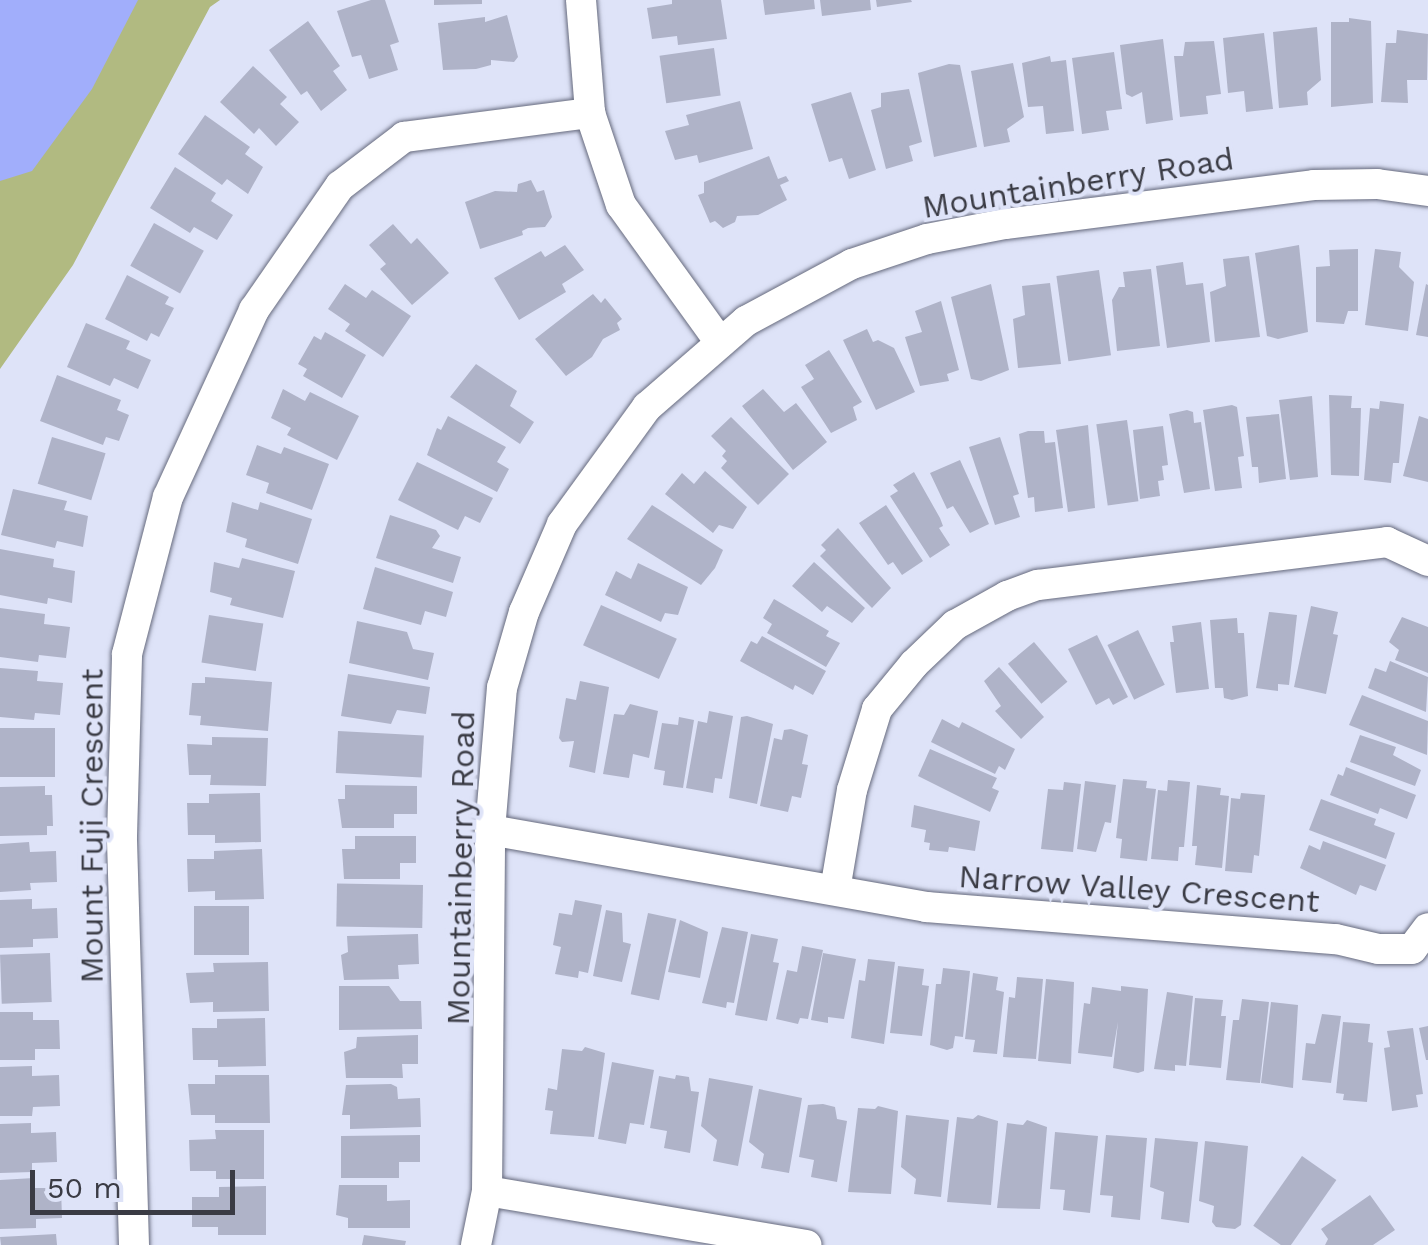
<!DOCTYPE html>
<html>
<head>
<meta charset="utf-8">
<style>
	body { margin:0 }
	#map { position:relative; width:1428px; height:1245px; overflow:hidden; background:#dee3f8; font-family:"Work Sans",sans-serif }
	div>[style] { position:absolute }
	[style*='--x'] { left:calc(var(--x)*1px); top:calc(var(--y)*1px); width:calc(var(--w)*1px); rotate:calc(var(--a)*1deg) }
	.green>* { inset:0; background:#b1ba81 }
	.water>* { inset:0; background:#a1aefb }
	.building>* { inset:0; background:#afb3c8; transform-origin:0 0 }
	.roads { filter:drop-shadow(0 0 2px #666a7d) drop-shadow(0 0 2px #666a7d) }
	.minor>* { height:30px; margin:-15px; padding:0 15px; transform-origin:15px; border-radius:15px; background:#fff }
	span { translate:-50% -50%; white-space:nowrap; text-align:center; line-height:1.15; -webkit-text-stroke:8px #dee3f8; paint-order:stroke }
	.street-label { font-size:32px; color:#3a3b44 }
	.scale { position:absolute; left:30px; top:1170px; width:205px; height:45px; box-sizing:border-box; border:5px solid #3a3b44; border-top:0; padding-left:12px; font-size:30px; line-height:35px; white-space:nowrap; color:#3a3b44; -webkit-text-stroke:8px #dee3f8; paint-order:stroke }
</style>
</head>
<body>
<div id="map">
	<div class="green">
		<div style="clip-path:polygon(0 0,220px 0,210px 7px,73px 265px,0 369px)"></div>
	</div>
	<div class="water">
		<div style="clip-path:polygon(0 0,138px 0,92px 89px,32px 171px,0 181px)"></div>
	</div>
	<div class="building">
		<div style="clip-path:polygon(371px 0,385px 0,399px 42px,390px 45px,398px 70px,369px 79px,361px 55px,352px 57px,337px 11px)"></div>
		<div style="clip-path:polygon(434px 0,482px 0,482px 4px,434px 5px)"></div>
		<div style="clip-path:polygon(672px 0,721px 0,727px 39px,678px 45px,677px 36px,652px 39px,647px 8px,672px 4px)"></div>
		<div style="clip-path:polygon(763px 0,814px 0,815px 9px,765px 15px)"></div>
		<div style="clip-path:polygon(820px 0,870px 0,871px 10px,822px 16px)"></div>
		<div style="clip-path:polygon(876px 0,911px 0,912px 2px,877px 7px)"></div>
		<div style="clip-path:polygon(507px 15px,518px 57px,514px 62px,491px 60px,491px 65px,476px 69px,443px 70px,438px 23px,485px 17px,485px 22px)"></div>
		<div style="clip-path:polygon(1349px 18px,1371px 21px,1373px 103px,1331px 107px,1331px 22px,1349px 22px)"></div>
		<div style="clip-path:polygon(308px 21px,340px 66px,333px 71px,347px 90px,321px 111px,307px 91px,301px 95px,269px 50px)"></div>
		<div style="clip-path:polygon(1317px 27px,1321px 80px,1307px 92px,1308px 105px,1279px 108px,1273px 32px)"></div>
		<div style="clip-path:polygon(1397px 30px,1428px 34px,1427px 80px,1407px 80px,1408px 103px,1381px 102px,1386px 43px,1396px 43px)"></div>
		<div style="clip-path:polygon(1264px 33px,1273px 109px,1246px 112px,1244px 91px,1228px 93px,1223px 38px)"></div>
		<div style="clip-path:polygon(1163px 39px,1173px 120px,1146px 124px,1142px 92px,1132px 97px,1126px 94px,1120px 45px)"></div>
		<div style="clip-path:polygon(1214px 41px,1221px 94px,1206px 96px,1208px 114px,1180px 117px,1174px 56px,1183px 56px,1185px 42px)"></div>
		<div style="left:714px;top:48px;width:48px;height:55px;rotate:82deg"></div>
		<div style="clip-path:polygon(1114px 52px,1122px 109px,1106px 111px,1109px 130px,1082px 134px,1072px 58px)"></div>
		<div style="clip-path:polygon(1050px 56px,1051px 62px,1066px 60px,1074px 131px,1046px 134px,1043px 106px,1028px 107px,1022px 63px)"></div>
		<div style="clip-path:polygon(1013px 63px,1024px 117px,1007px 129px,1010px 142px,984px 147px,971px 71px)"></div>
		<div style="clip-path:polygon(949px 64px,960px 65px,977px 147px,934px 157px,918px 73px)"></div>
		<div style="clip-path:polygon(253px 66px,287px 97px,280px 104px,299px 122px,276px 146px,259px 128px,254px 134px,220px 102px)"></div>
		<div style="clip-path:polygon(909px 89px,922px 142px,909px 146px,913px 161px,886px 169px,871px 110px,881px 107px,881px 93px)"></div>
		<div style="clip-path:polygon(851px 92px,876px 170px,849px 179px,842px 158px,829px 162px,811px 104px)"></div>
		<div style="clip-path:polygon(740px 101px,753px 149px,699px 163px,697px 155px,675px 160px,665px 131px,689px 125px,686px 115px)"></div>
		<div style="clip-path:polygon(205px 115px,250px 147px,245px 154px,263px 167px,248px 194px,227px 179px,222px 185px,178px 154px)"></div>
		<div style="clip-path:polygon(769px 156px,778px 179px,786px 176px,789px 181px,780px 185px,787px 200px,758px 215px,737px 216px,735px 222px,723px 228px,715px 221px,710px 223px,698px 195px,704px 193px,704px 182px)"></div>
		<div style="clip-path:polygon(175px 167px,216px 193px,211px 201px,233px 215px,217px 240px,194px 227px,190px 233px,150px 208px)"></div>
		<div style="clip-path:polygon(531px 180px,537px 192px,544px 190px,552px 217px,545px 227px,528px 228px,522px 231px,523px 235px,480px 249px,465px 202px,495px 191px,517px 192px,518px 184px)"></div>
		<div style="left:154px;top:223px;width:57px;height:49px;rotate:29deg"></div>
		<div style="clip-path:polygon(393px 224px,411px 244px,417px 238px,449px 273px,412px 305px,380px 269px,386px 264px,369px 245px)"></div>
		<div style="clip-path:polygon(565px 245px,584px 270px,562px 284px,566px 292px,519px 320px,494px 278px,541px 251px,545px 257px)"></div>
		<div style="clip-path:polygon(1299px 245px,1308px 332px,1278px 339px,1267px 336px,1255px 253px)"></div>
		<div style="clip-path:polygon(1358px 249px,1358px 311px,1348px 311px,1344px 324px,1316px 322px,1316px 267px,1330px 266px,1329px 250px)"></div>
		<div style="clip-path:polygon(1375px 249px,1401px 252px,1399px 267px,1414px 282px,1408px 331px,1365px 325px)"></div>
		<div style="clip-path:polygon(1249px 256px,1260px 337px,1215px 342px,1210px 292px,1226px 286px,1223px 259px)"></div>
		<div style="clip-path:polygon(1183px 262px,1186px 285px,1203px 283px,1210px 342px,1167px 348px,1156px 266px)"></div>
		<div style="clip-path:polygon(1151px 269px,1160px 346px,1117px 351px,1112px 300px,1119px 287px,1125px 287px,1123px 272px)"></div>
		<div style="left:1099px;top:270px;width:86px;height:43px;rotate:82deg"></div>
		<div style="clip-path:polygon(127px 275px,169px 297px,165px 304px,174px 308px,159px 337px,151px 333px,147px 341px,105px 319px)"></div>
		<div style="clip-path:polygon(1050px 283px,1061px 364px,1018px 368px,1013px 319px,1025px 315px,1022px 286px)"></div>
		<div style="clip-path:polygon(345px 284px,366px 298px,372px 290px,411px 316px,383px 357px,345px 331px,350px 324px,328px 309px)"></div>
		<div style="clip-path:polygon(991px 284px,1009px 370px,981px 381px,971px 379px,951px 297px)"></div>
		<div style="clip-path:polygon(1426px 284px,1428px 285px,1428px 337px,1416px 335px)"></div>
		<div style="clip-path:polygon(593px 294px,601px 303px,605px 298px,622px 319px,617px 323px,620px 330px,603px 339px,592px 357px,566px 376px,535px 339px)"></div>
		<div style="clip-path:polygon(941px 301px,959px 370px,947px 374px,949px 381px,920px 386px,905px 337px,922px 332px,915px 311px)"></div>
		<div style="clip-path:polygon(86px 323px,130px 341px,126px 349px,151px 360px,138px 389px,114px 378px,110px 386px,67px 367px)"></div>
		<div style="clip-path:polygon(867px 329px,873px 342px,878px 340px,894px 348px,915px 392px,876px 410px,843px 340px)"></div>
		<div style="clip-path:polygon(325px 332px,366px 355px,342px 398px,303px 376px,307px 369px,298px 364px,314px 336px,321px 340px)"></div>
		<div style="clip-path:polygon(829px 350px,862px 402px,853px 407px,857px 420px,831px 433px,801px 387px,814px 379px,805px 365px)"></div>
		<div style="clip-path:polygon(476px 364px,517px 391px,510px 406px,534px 422px,520px 444px,450px 397px)"></div>
		<div style="clip-path:polygon(57px 375px,121px 400px,117px 410px,129px 415px,119px 441px,106px 437px,103px 445px,40px 421px)"></div>
		<div style="clip-path:polygon(283px 389px,305px 401px,310px 392px,359px 416px,337px 460px,287px 435px,291px 428px,271px 418px)"></div>
		<div style="clip-path:polygon(763px 389px,784px 412px,796px 403px,827px 442px,793px 470px,742px 406px)"></div>
		<div style="clip-path:polygon(1329px 395px,1352px 396px,1351px 408px,1361px 408px,1359px 476px,1331px 475px)"></div>
		<div style="clip-path:polygon(1312px 396px,1318px 477px,1290px 480px,1279px 400px)"></div>
		<div style="clip-path:polygon(1380px 401px,1404px 404px,1399px 463px,1393px 463px,1391px 483px,1364px 480px,1370px 408px,1379px 409px)"></div>
		<div style="clip-path:polygon(1232px 405px,1237px 407px,1244px 456px,1238px 457px,1242px 488px,1215px 491px,1203px 410px)"></div>
		<div style="clip-path:polygon(1187px 410px,1193px 412px,1194px 423px,1201px 422px,1210px 489px,1184px 493px,1169px 414px)"></div>
		<div style="clip-path:polygon(1279px 414px,1286px 479px,1259px 483px,1258px 467px,1252px 467px,1246px 417px)"></div>
		<div style="clip-path:polygon(448px 416px,506px 447px,497px 462px,509px 469px,497px 492px,427px 455px,437px 428px,441px 430px)"></div>
		<div style="clip-path:polygon(1419px 416px,1428px 419px,1428px 482px,1403px 476px)"></div>
		<div style="clip-path:polygon(731px 417px,789px 474px,758px 505px,721px 468px,727px 461px,722px 456px,726px 451px,711px 436px)"></div>
		<div style="left:1127px;top:420px;width:82px;height:31px;rotate:82deg"></div>
		<div style="clip-path:polygon(1088px 425px,1095px 508px,1068px 512px,1056px 430px)"></div>
		<div style="clip-path:polygon(1163px 426px,1168px 465px,1162px 466px,1164px 480px,1158px 481px,1160px 496px,1140px 499px,1133px 430px)"></div>
		<div style="clip-path:polygon(1028px 431px,1044px 431px,1045px 443px,1055px 442px,1063px 508px,1035px 512px,1034px 497px,1028px 498px,1019px 434px)"></div>
		<div style="left:52px;top:437px;width:56px;height:49px;rotate:17deg"></div>
		<div style="clip-path:polygon(1000px 437px,1019px 494px,1013px 496px,1020px 517px,995px 525px,969px 447px)"></div>
		<div style="clip-path:polygon(257px 445px,281px 454px,284px 447px,329px 464px,312px 510px,266px 493px,269px 483px,246px 475px)"></div>
		<div style="clip-path:polygon(960px 460px,989px 524px,970px 533px,953px 506px,947px 509px,930px 473px)"></div>
		<div style="clip-path:polygon(417px 462px,493px 498px,480px 523px,465px 516px,458px 530px,398px 500px)"></div>
		<div style="clip-path:polygon(705px 471px,747px 507px,733px 529px,719px 525px,713px 533px,665px 494px,682px 473px,694px 484px)"></div>
		<div style="clip-path:polygon(914px 472px,940px 518px,943px 526px,939px 528px,950px 545px,930px 558px,890px 496px,898px 491px,893px 485px)"></div>
		<div style="clip-path:polygon(13px 489px,67px 501px,64px 510px,88px 516px,83px 547px,57px 541px,55px 548px,1px 535px)"></div>
		<div style="clip-path:polygon(232px 502px,258px 510px,260px 502px,312px 519px,298px 564px,245px 547px,247px 539px,226px 532px)"></div>
		<div style="clip-path:polygon(652px 505px,723px 550px,715px 568px,701px 585px,627px 539px)"></div>
		<div style="clip-path:polygon(886px 505px,923px 561px,902px 575px,893px 562px,888px 565px,859px 523px)"></div>
		<div style="clip-path:polygon(390px 515px,436px 530px,440px 536px,432px 548px,461px 557px,453px 583px,376px 558px)"></div>
		<div style="clip-path:polygon(838px 528px,891px 588px,872px 608px,820px 556px,826px 550px,821px 545px)"></div>
		<div style="clip-path:polygon(0 549px,54px 559px,53px 567px,75px 571px,72px 603px,48px 598px,47px 604px,0 595px)"></div>
		<div style="clip-path:polygon(242px 558px,295px 571px,283px 618px,230px 605px,232px 598px,210px 592px,214px 562px,239px 568px)"></div>
		<div style="clip-path:polygon(814px 562px,865px 608px,852px 623px,827px 606px,822px 612px,792px 586px)"></div>
		<div style="clip-path:polygon(638px 563px,688px 587px,678px 615px,665px 613px,661px 622px,605px 595px,616px 571px,631px 579px)"></div>
		<div style="clip-path:polygon(375px 567px,453px 592px,446px 617px,425px 611px,421px 625px,363px 609px)"></div>
		<div style="clip-path:polygon(774px 599px,829px 631px,826px 636px,840px 643px,826px 667px,767px 633px,772px 624px,763px 618px)"></div>
		<div style="left:601px;top:605px;width:83px;height:44px;rotate:24deg"></div>
		<div style="clip-path:polygon(1311px 606px,1338px 612px,1333px 634px,1338px 635px,1326px 694px,1294px 687px)"></div>
		<div style="clip-path:polygon(0 608px,45px 614px,44px 624px,70px 627px,66px 658px,39px 655px,38px 662px,0 657px)"></div>
		<div style="clip-path:polygon(1269px 612px,1297px 615px,1289px 685px,1278px 684px,1278px 691px,1256px 688px)"></div>
		<div style="left:209px;top:615px;width:55px;height:48px;rotate:9deg"></div>
		<div style="clip-path:polygon(1402px 617px,1428px 627px,1428px 673px,1395px 660px,1399px 650px,1389px 642px)"></div>
		<div style="clip-path:polygon(1237px 618px,1238px 633px,1244px 633px,1248px 696px,1232px 700px,1224px 698px,1223px 688px,1215px 688px,1210px 620px)"></div>
		<div style="clip-path:polygon(357px 621px,407px 632px,413px 649px,434px 653px,428px 680px,349px 663px)"></div>
		<div style="clip-path:polygon(1201px 622px,1209px 689px,1176px 693px,1170px 642px,1174px 642px,1172px 626px)"></div>
		<div style="left:1138px;top:630px;width:61px;height:34px;rotate:64deg"></div>
		<div style="clip-path:polygon(1097px 635px,1128px 697px,1113px 705px,1109px 698px,1096px 705px,1068px 649px)"></div>
		<div style="clip-path:polygon(762px 636px,826px 671px,813px 695px,795px 685px,793px 690px,740px 661px,751px 641px,757px 644px)"></div>
		<div style="left:1034px;top:642px;width:52px;height:34px;rotate:50deg"></div>
		<div style="clip-path:polygon(1390px 661px,1428px 677px,1426px 712px,1368px 688px,1375px 668px,1386px 672px)"></div>
		<div style="clip-path:polygon(999px 667px,1044px 717px,1021px 739px,995px 711px,1001px 706px,984px 681px)"></div>
		<div style="clip-path:polygon(0 668px,38px 671px,37px 681px,63px 683px,60px 715px,35px 713px,34px 720px,0 717px)"></div>
		<div style="clip-path:polygon(348px 674px,430px 687px,426px 714px,397px 710px,391px 724px,341px 716px)"></div>
		<div style="clip-path:polygon(205px 677px,272px 682px,268px 731px,200px 725px,201px 716px,189px 715px,192px 683px,205px 683px)"></div>
		<div style="clip-path:polygon(580px 681px,609px 687px,595px 773px,569px 767px,574px 741px,562px 742px,559px 738px,566px 698px,576px 700px)"></div>
		<div style="clip-path:polygon(1362px 695px,1428px 721px,1427px 755px,1349px 725px)"></div>
		<div style="clip-path:polygon(630px 704px,658px 711px,649px 758px,633px 754px,629px 778px,603px 774px,614px 714px,624px 715px)"></div>
		<div style="clip-path:polygon(709px 711px,733px 716px,722px 779px,715px 778px,713px 793px,686px 788px,698px 721px,707px 723px)"></div>
		<div style="clip-path:polygon(747px 716px,773px 724px,757px 804px,729px 798px,741px 717px)"></div>
		<div style="clip-path:polygon(679px 717px,694px 720px,683px 788px,663px 785px,665px 771px,654px 769px,662px 723px,678px 725px)"></div>
		<div style="clip-path:polygon(942px 719px,959px 728px,962px 722px,1015px 749px,1005px 770px,999px 766px,995px 774px,931px 742px)"></div>
		<div style="left:0;top:728px;width:55px;height:49px"></div>
		<div style="clip-path:polygon(791px 729px,808px 735px,802px 764px,808px 765px,801px 798px,792px 796px,788px 812px,760px 806px,774px 738px,782px 740px,784px 730px)"></div>
		<div style="left:338px;top:731px;width:86px;height:42px;rotate:3deg"></div>
		<div style="clip-path:polygon(1360px 735px,1396px 747px,1393px 755px,1421px 770px,1415px 786px,1350px 762px)"></div>
		<div style="clip-path:polygon(212px 737px,268px 738px,266px 786px,210px 785px,211px 775px,189px 775px,187px 744px,212px 745px)"></div>
		<div style="clip-path:polygon(930px 749px,997px 778px,992px 788px,999px 791px,990px 812px,918px 776px)"></div>
		<div style="clip-path:polygon(1346px 767px,1416px 795px,1407px 819px,1380px 808px,1378px 814px,1330px 795px,1338px 774px,1343px 776px)"></div>
		<div style="clip-path:polygon(1123px 779px,1147px 781px,1146px 788px,1156px 789px,1147px 861px,1120px 858px,1122px 839px,1116px 838px)"></div>
		<div style="clip-path:polygon(1168px 780px,1190px 782px,1184px 847px,1179px 847px,1178px 861px,1151px 859px,1158px 790px,1167px 791px)"></div>
		<div style="clip-path:polygon(1085px 781px,1116px 785px,1111px 823px,1105px 822px,1096px 852px,1077px 849px)"></div>
		<div style="clip-path:polygon(1064px 782px,1081px 784px,1073px 852px,1041px 849px,1048px 789px,1063px 790px)"></div>
		<div style="clip-path:polygon(345px 785px,417px 786px,417px 814px,394px 814px,394px 828px,342px 828px,338px 799px,345px 799px)"></div>
		<div style="clip-path:polygon(1197px 785px,1221px 788px,1220px 795px,1229px 796px,1222px 868px,1195px 865px,1197px 846px,1192px 846px)"></div>
		<div style="clip-path:polygon(45px 786px,45px 795px,52px 795px,53px 826px,47px 826px,47px 835px,0 836px,0 787px)"></div>
		<div style="clip-path:polygon(260px 793px,261px 842px,215px 843px,215px 835px,188px 835px,187px 803px,209px 803px,209px 794px)"></div>
		<div style="clip-path:polygon(1241px 793px,1265px 795px,1259px 856px,1254px 855px,1252px 873px,1225px 871px,1231px 798px,1240px 799px)"></div>
		<div style="clip-path:polygon(1321px 799px,1376px 819px,1374px 825px,1395px 833px,1386px 859px,1309px 830px)"></div>
		<div style="clip-path:polygon(914px 805px,980px 821px,975px 851px,949px 847px,948px 852px,929px 850px,930px 843px,924px 842px,926px 830px,911px 827px)"></div>
		<div style="clip-path:polygon(355px 836px,416px 836px,416px 863px,400px 863px,400px 879px,344px 879px,342px 849px,355px 849px)"></div>
		<div style="clip-path:polygon(1323px 841px,1386px 865px,1376px 891px,1360px 885px,1356px 895px,1300px 868px,1309px 845px,1320px 850px)"></div>
		<div style="clip-path:polygon(29px 842px,30px 852px,56px 851px,57px 882px,30px 883px,31px 890px,0 892px,0 844px)"></div>
		<div style="clip-path:polygon(262px 849px,264px 899px,215px 900px,215px 891px,188px 892px,187px 859px,214px 859px,214px 851px)"></div>
		<div style="left:423px;top:885px;width:43px;height:86px;rotate:91deg"></div>
		<div style="clip-path:polygon(32px 899px,32px 909px,57px 908px,58px 938px,33px 939px,33px 947px,0 948px,0 900px)"></div>
		<div style="clip-path:polygon(575px 900px,602px 905px,588px 973px,579px 971px,578px 978px,555px 974px,561px 947px,553px 945px,559px 913px,572px 915px)"></div>
		<div style="left:249px;top:906px;width:49px;height:55px;rotate:90deg"></div>
		<div style="clip-path:polygon(606px 910px,622px 913px,623px 942px,631px 944px,622px 982px,593px 976px)"></div>
		<div style="left:648px;top:913px;width:29px;height:83px;rotate:12deg"></div>
		<div style="clip-path:polygon(680px 920px,708px 932px,700px 978px,668px 972px)"></div>
		<div style="clip-path:polygon(722px 927px,748px 932px,734px 1003px,727px 1002px,726px 1008px,702px 1003px)"></div>
		<div style="clip-path:polygon(418px 934px,419px 964px,398px 965px,399px 979px,344px 980px,341px 955px,348px 952px,347px 936px)"></div>
		<div style="clip-path:polygon(751px 934px,778px 939px,773px 962px,779px 963px,767px 1021px,735px 1015px)"></div>
		<div style="clip-path:polygon(802px 946px,823px 950px,808px 1019px,800px 1018px,798px 1024px,776px 1019px,787px 970px,797px 972px)"></div>
		<div style="left:50px;top:953px;width:49px;height:50px;rotate:88deg"></div>
		<div style="clip-path:polygon(823px 953px,856px 959px,844px 1019px,828px 1017px,828px 1023px,811px 1020px)"></div>
		<div style="clip-path:polygon(868px 959px,895px 962px,884px 1044px,851px 1038px,859px 980px,865px 981px)"></div>
		<div style="clip-path:polygon(268px 962px,269px 1011px,213px 1012px,213px 1002px,190px 1003px,186px 973px,214px 972px,213px 963px)"></div>
		<div style="clip-path:polygon(898px 966px,924px 969px,922px 985px,929px 986px,922px 1036px,890px 1033px)"></div>
		<div style="clip-path:polygon(943px 968px,970px 971px,963px 1037px,955px 1036px,953px 1048px,947px 1050px,930px 1045px,936px 984px,941px 984px)"></div>
		<div style="clip-path:polygon(973px 973px,998px 977px,996px 990px,1004px 992px,997px 1054px,973px 1052px,975px 1040px,965px 1039px)"></div>
		<div style="clip-path:polygon(1017px 977px,1043px 979px,1036px 1059px,1003px 1057px,1009px 997px,1015px 998px)"></div>
		<div style="clip-path:polygon(1046px 979px,1074px 982px,1071px 1064px,1038px 1061px)"></div>
		<div style="clip-path:polygon(339px 986px,389px 986px,400px 1001px,421px 1001px,422px 1029px,339px 1030px)"></div>
		<div style="clip-path:polygon(1121px 986px,1148px 989px,1144px 1071px,1138px 1073px,1113px 1068px,1118px 1022px,1112px 1057px,1078px 1053px,1084px 1003px,1090px 1004px,1092px 987px,1121px 991px)"></div>
		<div style="clip-path:polygon(1167px 992px,1193px 996px,1186px 1066px,1175px 1065px,1175px 1071px,1154px 1069px)"></div>
		<div style="clip-path:polygon(1195px 998px,1223px 1000px,1221px 1016px,1226px 1016px,1221px 1068px,1189px 1065px)"></div>
		<div style="clip-path:polygon(1242px 999px,1269px 1002px,1260px 1083px,1226px 1080px,1233px 1020px,1239px 1020px)"></div>
		<div style="clip-path:polygon(1271px 1002px,1298px 1005px,1293px 1088px,1261px 1083px)"></div>
		<div style="clip-path:polygon(0 1012px,33px 1012px,33px 1020px,59px 1020px,60px 1049px,35px 1049px,35px 1060px,0 1060px)"></div>
		<div style="clip-path:polygon(1322px 1014px,1341px 1016px,1331px 1083px,1302px 1080px,1306px 1043px,1315px 1044px)"></div>
		<div style="clip-path:polygon(265px 1018px,266px 1066px,218px 1067px,218px 1060px,193px 1060px,192px 1028px,217px 1028px,217px 1019px)"></div>
		<div style="clip-path:polygon(1343px 1022px,1370px 1024px,1368px 1042px,1373px 1043px,1367px 1102px,1343px 1100px,1344px 1094px,1336px 1093px)"></div>
		<div style="clip-path:polygon(1428px 1026px,1428px 1060px,1426px 1060px,1419px 1028px)"></div>
		<div style="clip-path:polygon(1413px 1028px,1423px 1094px,1416px 1095px,1418px 1107px,1392px 1111px,1384px 1048px,1390px 1047px,1387px 1031px)"></div>
		<div style="clip-path:polygon(418px 1035px,418px 1064px,402px 1064px,403px 1078px,346px 1078px,344px 1052px,356px 1048px,357px 1037px)"></div>
		<div style="clip-path:polygon(585px 1047px,605px 1053px,594px 1137px,550px 1134px,553px 1111px,545px 1110px,548px 1088px,557px 1090px,562px 1049px,582px 1051px)"></div>
		<div style="clip-path:polygon(612px 1062px,654px 1070px,644px 1125px,630px 1123px,626px 1144px,598px 1139px)"></div>
		<div style="clip-path:polygon(32px 1066px,32px 1076px,59px 1075px,60px 1106px,33px 1107px,32px 1116px,0 1116px,0 1067px)"></div>
		<div style="clip-path:polygon(215px 1075px,269px 1075px,270px 1123px,215px 1123px,215px 1115px,191px 1115px,188px 1084px,215px 1084px)"></div>
		<div style="clip-path:polygon(676px 1075px,689px 1077px,691px 1091px,699px 1092px,690px 1153px,664px 1148px,667px 1131px,650px 1128px,659px 1076px,675px 1079px)"></div>
		<div style="clip-path:polygon(709px 1078px,753px 1086px,738px 1166px,713px 1161px,717px 1140px,701px 1126px)"></div>
		<div style="clip-path:polygon(391px 1084px,397px 1087px,398px 1099px,420px 1098px,421px 1127px,350px 1129px,350px 1115px,342px 1115px,346px 1085px)"></div>
		<div style="clip-path:polygon(759px 1089px,802px 1098px,789px 1173px,761px 1168px,764px 1154px,749px 1142px)"></div>
		<div style="clip-path:polygon(823px 1104px,835px 1107px,837px 1119px,847px 1121px,837px 1182px,811px 1177px,814px 1160px,799px 1157px,808px 1105px)"></div>
		<div style="clip-path:polygon(878px 1106px,898px 1111px,891px 1194px,848px 1192px,858px 1108px,875px 1109px)"></div>
		<div style="clip-path:polygon(906px 1115px,949px 1120px,941px 1197px,914px 1194px,916px 1179px,901px 1167px)"></div>
		<div style="clip-path:polygon(978px 1115px,998px 1121px,991px 1205px,947px 1202px,957px 1117px,973px 1119px)"></div>
		<div style="clip-path:polygon(1027px 1120px,1047px 1127px,1040px 1209px,997px 1208px,1007px 1123px,1023px 1125px)"></div>
		<div style="clip-path:polygon(31px 1123px,31px 1133px,56px 1132px,57px 1162px,32px 1163px,32px 1172px,0 1173px,0 1124px)"></div>
		<div style="clip-path:polygon(215px 1130px,264px 1130px,264px 1179px,216px 1179px,216px 1171px,190px 1171px,189px 1140px,216px 1139px)"></div>
		<div style="clip-path:polygon(1055px 1132px,1098px 1136px,1090px 1213px,1063px 1210px,1065px 1190px,1050px 1189px)"></div>
		<div style="clip-path:polygon(420px 1135px,420px 1162px,399px 1162px,399px 1178px,341px 1178px,341px 1136px)"></div>
		<div style="clip-path:polygon(1106px 1135px,1147px 1138px,1140px 1220px,1111px 1217px,1113px 1196px,1100px 1195px)"></div>
		<div style="clip-path:polygon(1155px 1138px,1198px 1142px,1189px 1223px,1161px 1219px,1164px 1192px,1150px 1187px)"></div>
		<div style="clip-path:polygon(1205px 1141px,1248px 1146px,1241px 1225px,1235px 1229px,1216px 1227px,1212px 1222px,1214px 1206px,1199px 1201px)"></div>
		<div style="left:1302px;top:1156px;width:42px;height:85px;rotate:35deg"></div>
		<div style="clip-path:polygon(34px 1178px,34px 1188px,61px 1188px,62px 1218px,36px 1219px,36px 1228px,0 1229px,0 1180px)"></div>
		<div style="clip-path:polygon(339px 1185px,387px 1185px,387px 1201px,410px 1200px,410px 1228px,348px 1228px,348px 1218px,336px 1215px)"></div>
		<div style="clip-path:polygon(266px 1186px,266px 1235px,218px 1235px,218px 1227px,192px 1227px,192px 1197px,219px 1197px,219px 1187px)"></div>
		<div style="clip-path:polygon(1370px 1195px,1395px 1230px,1373px 1245px,1325px 1245px,1328px 1239px,1321px 1229px)"></div>
		<div style="clip-path:polygon(56px 1234px,57px 1245px,1px 1245px,0 1237px)"></div>
		<div style="clip-path:polygon(364px 1235px,406px 1241px,405px 1245px,362px 1245px)"></div>
	</div>
	<div class="roads">
		<div class="minor">
			<div style="--x:581;--y:0;--w:113;--a:85.4"></div>
			<div style="--x:590;--y:113;--w:97;--a:71.4"></div>
			<div style="--x:621;--y:205;--w:168;--a:54.2"></div>
			<div style="--x:490;--y:830;--w:443;--a:10"></div>
			<div style="--x:926;--y:907;--w:411;--a:4.5"></div>
			<div style="--x:1336;--y:939;--w:43;--a:13.4"></div>
			<div style="--x:1378;--y:949;--w:34;--a:0"></div>
			<div style="--x:1412;--y:949;--w:26;--a:-53"></div>
			<div style="--x:835;--y:890;--w:101;--a:-80.4"></div>
			<div style="--x:852;--y:790;--w:85;--a:-72.8"></div>
			<div style="--x:877;--y:709;--w:58;--a:-50.6"></div>
			<div style="--x:914;--y:664;--w:57;--a:-43.6"></div>
			<div style="--x:955;--y:625;--w:60;--a:-29.1"></div>
			<div style="--x:1007;--y:596;--w:33;--a:-20"></div>
			<div style="--x:1038;--y:585;--w:352;--a:-7"></div>
			<div style="--x:1387;--y:542;--w:45;--a:24.9"></div>
			<div style="--x:487;--y:1191;--w:324;--a:9.6"></div>
			<div style="--x:134;--y:1245;--w:409;--a:-91.7"></div>
			<div style="--x:122;--y:836;--w:182;--a:-88.4"></div>
			<div style="--x:127;--y:654;--w:162;--a:-75.4"></div>
			<div style="--x:168;--y:497;--w:206;--a:-65.3"></div>
			<div style="--x:254;--y:310;--w:151;--a:-55.3"></div>
			<div style="--x:340;--y:186;--w:81;--a:-37.4"></div>
			<div style="--x:404;--y:137;--w:188;--a:-7.4"></div>
			<div style="--x:476;--y:1245;--w:55;--a:-78.5"></div>
			<div style="--x:487;--y:1191;--w:361;--a:-89.5"></div>
			<div style="--x:490;--y:830;--w:143;--a:-85.2"></div>
			<div style="--x:502;--y:688;--w:79;--a:-73.9"></div>
			<div style="--x:524;--y:612;--w:96;--a:-66.6"></div>
			<div style="--x:562;--y:524;--w:145;--a:-54"></div>
			<div style="--x:647;--y:407;--w:131;--a:-41"></div>
			<div style="--x:746;--y:321;--w:120;--a:-28.3"></div>
			<div style="--x:852;--y:264;--w:79;--a:-18.4"></div>
			<div style="--x:927;--y:239;--w:79;--a:-10.9"></div>
			<div style="--x:1005;--y:224;--w:311;--a:-7.2"></div>
			<div style="--x:1314;--y:185;--w:63;--a:-0.9"></div>
			<div style="--x:1377;--y:184;--w:51;--a:7.8"></div>
		</div>
	</div>
	<div class="street-label">
		<span style="left:1078px;top:183px;rotate:-9deg">Mountainberry Road</span>
		<span style="left:92px;top:826px;rotate:-90deg">Mount Fuji Crescent</span>
		<span style="left:461px;top:868px;rotate:-89deg">Mountainberry Road</span>
		<span style="left:1139px;top:889px;rotate:4deg">Narrow Valley Crescent</span>
	</div>
	<div class="scale">50 m</div>
</div>
</body>
</html>
